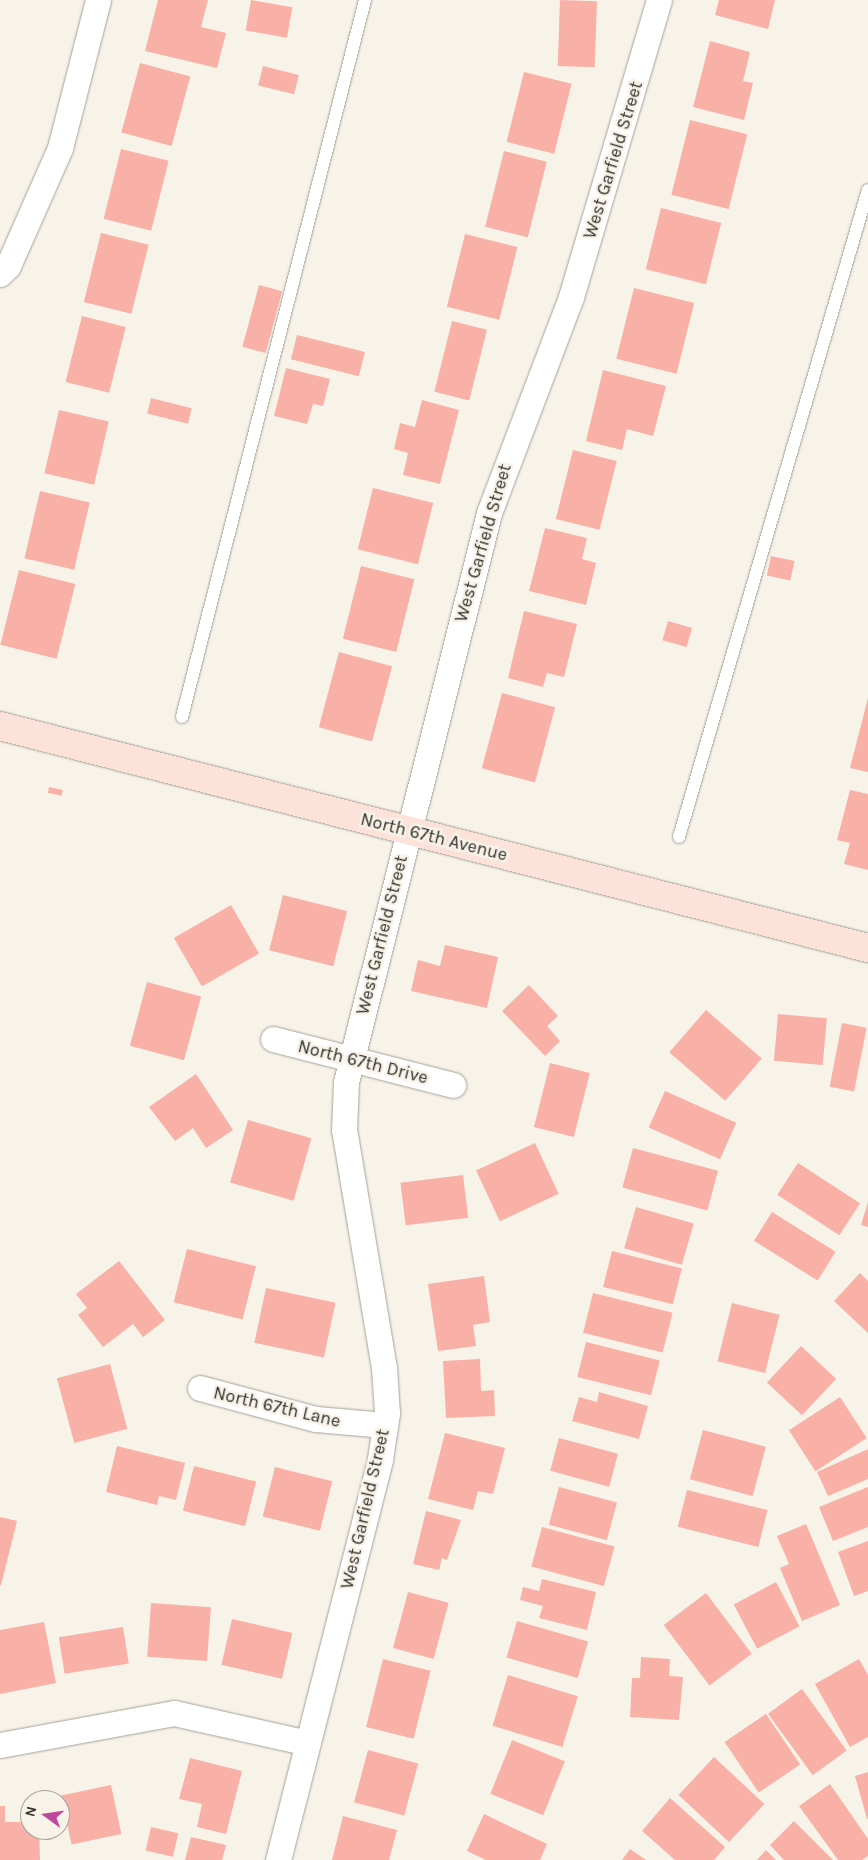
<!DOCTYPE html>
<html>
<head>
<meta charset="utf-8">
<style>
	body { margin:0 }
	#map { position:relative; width:868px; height:1860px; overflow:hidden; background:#f8f3e9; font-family:Karla,sans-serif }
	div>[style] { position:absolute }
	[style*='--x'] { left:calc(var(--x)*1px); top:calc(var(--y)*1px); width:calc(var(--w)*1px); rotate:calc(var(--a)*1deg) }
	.building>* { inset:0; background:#f9b0a7; transform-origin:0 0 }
	.roads { filter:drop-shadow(0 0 1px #a5a198) drop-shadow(0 0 1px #a5a198) }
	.lane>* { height:12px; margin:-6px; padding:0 6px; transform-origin:6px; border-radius:6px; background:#fff }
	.street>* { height:25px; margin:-12.5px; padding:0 12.5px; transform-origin:12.5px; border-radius:12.5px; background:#fff }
	.secondary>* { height:28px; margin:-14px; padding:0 14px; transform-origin:14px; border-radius:14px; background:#fce2d9 }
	span { translate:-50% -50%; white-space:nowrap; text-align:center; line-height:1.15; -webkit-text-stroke:5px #f8f3e9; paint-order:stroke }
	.street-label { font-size:18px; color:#33312e }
	.north { position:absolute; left:20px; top:1790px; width:50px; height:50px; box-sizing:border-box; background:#f8f3e9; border:1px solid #a9a59e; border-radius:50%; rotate:284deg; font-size:14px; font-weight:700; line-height:20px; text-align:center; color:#33312e }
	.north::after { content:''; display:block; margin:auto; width:18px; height:22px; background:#c0479a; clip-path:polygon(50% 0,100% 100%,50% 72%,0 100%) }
</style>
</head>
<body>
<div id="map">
	<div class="building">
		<div style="clip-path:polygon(158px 0,208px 0,201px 27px,226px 33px,217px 68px,145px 51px)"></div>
		<div style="left:251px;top:0;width:42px;height:31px;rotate:10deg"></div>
		<div style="left:560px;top:0;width:37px;height:66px;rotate:2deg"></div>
		<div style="clip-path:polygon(719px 0,775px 0,768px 29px,715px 15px)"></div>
		<div style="clip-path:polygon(710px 41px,750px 52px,743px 81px,753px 83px,744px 120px,693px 107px)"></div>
		<div style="left:140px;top:63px;width:52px;height:72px;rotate:15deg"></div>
		<div style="left:263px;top:66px;width:37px;height:20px;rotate:14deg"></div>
		<div style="left:524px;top:72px;width:49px;height:72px;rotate:14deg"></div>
		<div style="left:690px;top:120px;width:59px;height:77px;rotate:14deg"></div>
		<div style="left:121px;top:149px;width:49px;height:72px;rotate:14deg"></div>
		<div style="left:504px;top:151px;width:44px;height:78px;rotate:14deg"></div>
		<div style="left:661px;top:208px;width:62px;height:63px;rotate:14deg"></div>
		<div style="left:101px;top:233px;width:49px;height:71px;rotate:14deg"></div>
		<div style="left:465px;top:234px;width:54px;height:75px;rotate:14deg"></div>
		<div style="left:259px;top:285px;width:24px;height:64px;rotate:15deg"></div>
		<div style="left:634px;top:288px;width:62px;height:73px;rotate:14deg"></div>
		<div style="left:82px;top:316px;width:45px;height:68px;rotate:14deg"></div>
		<div style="left:452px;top:321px;width:36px;height:73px;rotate:14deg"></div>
		<div style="left:297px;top:335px;width:70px;height:25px;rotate:14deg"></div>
		<div style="clip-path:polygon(286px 368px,330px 379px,323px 406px,313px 404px,307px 424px,274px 416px)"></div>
		<div style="clip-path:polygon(603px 370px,666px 386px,653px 436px,627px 429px,622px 450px,586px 441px)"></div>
		<div style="left:151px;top:398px;width:42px;height:16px;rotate:14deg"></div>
		<div style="clip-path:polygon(422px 400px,459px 410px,440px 484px,403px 475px,408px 453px,394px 449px,400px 423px,415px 427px)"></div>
		<div style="left:59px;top:410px;width:51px;height:65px;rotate:13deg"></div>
		<div style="left:573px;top:450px;width:45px;height:71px;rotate:14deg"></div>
		<div style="left:373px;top:488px;width:62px;height:63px;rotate:14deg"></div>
		<div style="left:40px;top:491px;width:51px;height:69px;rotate:13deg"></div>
		<div style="clip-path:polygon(545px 528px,587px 538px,582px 559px,596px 563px,586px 605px,529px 591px)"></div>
		<div style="left:771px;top:556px;width:24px;height:20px;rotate:12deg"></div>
		<div style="left:361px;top:566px;width:55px;height:75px;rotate:14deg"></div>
		<div style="left:19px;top:570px;width:58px;height:77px;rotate:14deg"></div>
		<div style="clip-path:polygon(524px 611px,577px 624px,564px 677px,547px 673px,543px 687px,508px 678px)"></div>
		<div style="left:668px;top:621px;width:25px;height:20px;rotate:16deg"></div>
		<div style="left:339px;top:652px;width:55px;height:78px;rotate:15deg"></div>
		<div style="left:502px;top:693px;width:55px;height:78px;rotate:15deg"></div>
		<div style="clip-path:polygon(868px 698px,868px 772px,850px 768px)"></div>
		<div style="left:49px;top:787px;width:14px;height:6px;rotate:12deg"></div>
		<div style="clip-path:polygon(850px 790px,868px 794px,868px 870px,844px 864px,850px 843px,837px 840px)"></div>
		<div style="left:283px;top:895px;width:66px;height:57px;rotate:14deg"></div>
		<div style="left:231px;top:905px;width:56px;height:66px;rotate:60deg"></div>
		<div style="clip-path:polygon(445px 945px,498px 957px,487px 1008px,411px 991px,418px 960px,440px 966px)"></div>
		<div style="left:147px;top:982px;width:56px;height:66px;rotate:15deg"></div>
		<div style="clip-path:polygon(529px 985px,558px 1016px,547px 1026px,560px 1041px,545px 1056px,502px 1011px)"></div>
		<div style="left:706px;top:1010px;width:74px;height:56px;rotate:41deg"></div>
		<div style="left:778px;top:1014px;width:49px;height:47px;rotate:5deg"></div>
		<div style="left:842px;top:1023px;width:25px;height:65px;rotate:11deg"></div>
		<div style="left:550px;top:1063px;width:41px;height:66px;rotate:14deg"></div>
		<div style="clip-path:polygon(196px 1074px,233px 1130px,206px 1148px,193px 1128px,175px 1141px,149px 1107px)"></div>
		<div style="left:665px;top:1091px;width:78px;height:40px;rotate:24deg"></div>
		<div style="left:248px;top:1120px;width:66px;height:65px;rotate:16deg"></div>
		<div style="left:535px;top:1143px;width:56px;height:65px;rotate:65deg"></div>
		<div style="left:633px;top:1148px;width:88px;height:41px;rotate:15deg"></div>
		<div style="left:798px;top:1163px;width:74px;height:38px;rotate:33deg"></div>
		<div style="left:463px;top:1175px;width:43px;height:63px;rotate:83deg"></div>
		<div style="clip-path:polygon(868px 1202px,868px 1227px,861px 1225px)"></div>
		<div style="left:636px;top:1207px;width:60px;height:43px;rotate:16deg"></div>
		<div style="left:772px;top:1212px;width:75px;height:34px;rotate:32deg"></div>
		<div style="left:187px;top:1249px;width:71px;height:55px;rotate:14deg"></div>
		<div style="left:612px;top:1251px;width:72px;height:37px;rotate:14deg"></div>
		<div style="clip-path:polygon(119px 1261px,165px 1320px,143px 1337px,133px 1324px,103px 1347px,78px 1315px,87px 1308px,76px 1294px)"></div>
		<div style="clip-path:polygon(860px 1273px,868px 1281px,868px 1333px,834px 1301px)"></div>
		<div style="clip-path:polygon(484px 1276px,490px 1322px,473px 1325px,476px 1346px,438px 1351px,428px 1284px)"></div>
		<div style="left:266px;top:1288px;width:71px;height:56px;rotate:12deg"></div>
		<div style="left:593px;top:1293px;width:82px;height:41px;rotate:14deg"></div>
		<div style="left:732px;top:1303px;width:49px;height:60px;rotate:14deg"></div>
		<div style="left:586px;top:1342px;width:76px;height:36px;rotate:14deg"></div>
		<div style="left:801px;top:1346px;width:48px;height:50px;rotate:43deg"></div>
		<div style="clip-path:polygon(480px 1359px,481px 1391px,494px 1390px,495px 1416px,446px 1418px,443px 1361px)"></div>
		<div style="left:110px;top:1364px;width:67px;height:55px;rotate:75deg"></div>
		<div style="clip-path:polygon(599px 1392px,648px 1406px,639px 1439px,572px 1421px,579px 1397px,597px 1402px)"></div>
		<div style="left:840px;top:1397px;width:49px;height:61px;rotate:57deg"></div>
		<div style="left:703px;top:1430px;width:65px;height:51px;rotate:15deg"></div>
		<div style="clip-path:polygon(445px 1433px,505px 1448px,493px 1494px,478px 1491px,473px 1510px,428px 1499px)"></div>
		<div style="left:559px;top:1438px;width:61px;height:34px;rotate:15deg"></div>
		<div style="clip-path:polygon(117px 1446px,185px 1463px,176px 1500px,159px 1496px,157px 1505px,106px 1492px)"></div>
		<div style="clip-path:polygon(868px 1449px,868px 1479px,828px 1496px,817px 1472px)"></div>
		<div style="left:194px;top:1466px;width:64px;height:46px;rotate:14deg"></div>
		<div style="left:275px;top:1467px;width:59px;height:51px;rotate:14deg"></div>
		<div style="left:559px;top:1487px;width:60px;height:39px;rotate:15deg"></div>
		<div style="clip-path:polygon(868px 1487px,868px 1527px,833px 1541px,819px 1507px)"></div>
		<div style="left:687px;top:1490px;width:83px;height:38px;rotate:14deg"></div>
		<div style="clip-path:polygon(426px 1511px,461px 1520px,447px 1560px,442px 1558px,439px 1570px,413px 1564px)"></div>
		<div style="clip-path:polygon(0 1517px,17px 1521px,1px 1585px,0 1585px)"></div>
		<div style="clip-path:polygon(806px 1524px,840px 1605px,802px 1621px,780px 1568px,789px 1564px,777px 1536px)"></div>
		<div style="left:542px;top:1527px;width:75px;height:41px;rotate:15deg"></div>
		<div style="clip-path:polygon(868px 1541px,868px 1591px,854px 1596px,838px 1552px)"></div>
		<div style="clip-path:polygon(542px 1579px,596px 1592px,587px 1630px,539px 1618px,543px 1606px,520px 1600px,523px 1587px,539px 1591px)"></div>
		<div style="left:776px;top:1582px;width:50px;height:48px;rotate:62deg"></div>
		<div style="left:408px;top:1592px;width:42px;height:58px;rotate:15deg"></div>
		<div style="left:706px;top:1593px;width:76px;height:53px;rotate:53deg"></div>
		<div style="left:151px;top:1603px;width:60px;height:54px;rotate:4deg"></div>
		<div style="left:232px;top:1619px;width:62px;height:47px;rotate:13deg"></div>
		<div style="left:517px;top:1621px;width:74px;height:38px;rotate:16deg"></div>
		<div style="clip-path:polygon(44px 1622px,56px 1683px,0 1694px,0 1630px)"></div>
		<div style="left:123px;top:1627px;width:37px;height:65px;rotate:81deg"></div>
		<div style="clip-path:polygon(641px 1657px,670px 1659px,669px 1676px,683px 1677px,679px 1720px,630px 1717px,632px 1678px,640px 1678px)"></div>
		<div style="left:383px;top:1659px;width:49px;height:70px;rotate:14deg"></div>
		<div style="clip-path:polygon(859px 1659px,868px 1675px,868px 1737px,850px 1747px,815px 1684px)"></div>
		<div style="left:508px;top:1675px;width:73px;height:53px;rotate:17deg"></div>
		<div style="left:802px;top:1689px;width:76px;height:42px;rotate:54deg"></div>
		<div style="left:766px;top:1714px;width:61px;height:50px;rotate:56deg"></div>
		<div style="left:512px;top:1740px;width:57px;height:58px;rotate:22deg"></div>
		<div style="left:368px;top:1750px;width:52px;height:54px;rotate:15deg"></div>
		<div style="left:714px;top:1757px;width:69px;height:52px;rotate:43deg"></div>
		<div style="clip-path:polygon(190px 1758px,242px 1771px,226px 1834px,197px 1827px,202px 1804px,179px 1799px)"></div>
		<div style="clip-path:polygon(868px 1772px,868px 1819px,867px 1819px,855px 1776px)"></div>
		<div style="clip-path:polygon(830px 1784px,868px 1839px,868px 1856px,862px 1860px,838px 1860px,799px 1806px)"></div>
		<div style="left:111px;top:1785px;width:50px;height:51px;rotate:78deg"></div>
		<div style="clip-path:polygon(670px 1798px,725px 1847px,714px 1860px,675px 1860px,642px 1831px)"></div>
		<div style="clip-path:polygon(0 1806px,5px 1806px,5px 1822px,30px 1822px,30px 1830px,39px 1830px,40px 1860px,0 1860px)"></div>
		<div style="clip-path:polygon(484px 1814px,547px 1844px,540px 1860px,486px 1860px,467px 1851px)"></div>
		<div style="clip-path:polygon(343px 1816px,397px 1830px,389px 1860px,332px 1860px)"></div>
		<div style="clip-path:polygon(794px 1821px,833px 1860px,784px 1860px,770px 1845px)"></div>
		<div style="left:151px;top:1827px;width:28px;height:24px;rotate:13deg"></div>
		<div style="clip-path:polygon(191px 1837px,226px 1845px,222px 1860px,185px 1860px)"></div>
		<div style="clip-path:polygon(630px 1849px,646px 1860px,622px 1860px)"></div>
		<div style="clip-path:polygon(766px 1850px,776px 1860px,757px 1860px)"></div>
	</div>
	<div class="roads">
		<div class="lane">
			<div style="--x:182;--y:717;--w:740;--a:-75.68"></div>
			<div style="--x:679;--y:837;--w:674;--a:-73.72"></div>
		</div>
		<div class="street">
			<div style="--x:0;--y:274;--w:11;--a:-45"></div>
			<div style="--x:8;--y:266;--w:129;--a:-66.2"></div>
			<div style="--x:60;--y:148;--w:153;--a:-75.6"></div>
			<div style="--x:273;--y:1039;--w:186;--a:14.3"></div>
			<div style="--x:200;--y:1388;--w:120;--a:15"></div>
			<div style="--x:316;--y:1419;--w:69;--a:5"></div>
			<div style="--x:0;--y:1745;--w:177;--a:-10.4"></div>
			<div style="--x:174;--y:1713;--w:137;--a:12.6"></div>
			<div style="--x:278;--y:1860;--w:414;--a:-75.7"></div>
			<div style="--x:380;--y:1459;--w:47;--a:-81.3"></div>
			<div style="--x:387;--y:1413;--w:45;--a:-93.8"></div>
			<div style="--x:384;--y:1368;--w:241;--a:-99.5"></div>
			<div style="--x:344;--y:1130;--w:48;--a:-87.6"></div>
			<div style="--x:346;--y:1082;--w:587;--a:-75.89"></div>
			<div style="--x:489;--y:513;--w:231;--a:-69.2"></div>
			<div style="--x:571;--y:297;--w:310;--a:-73.5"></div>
		</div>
		<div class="secondary">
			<div style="--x:0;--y:726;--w:896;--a:14.35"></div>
		</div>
	</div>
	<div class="street-label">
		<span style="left:613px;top:160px;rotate:-73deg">West Garfield Street</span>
		<span style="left:483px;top:543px;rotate:-74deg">West Garfield Street</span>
		<span style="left:434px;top:837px;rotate:14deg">North 67th Avenue</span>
		<span style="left:382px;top:935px;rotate:-76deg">West Garfield Street</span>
		<span style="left:363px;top:1062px;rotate:14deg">North 67th Drive</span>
		<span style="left:277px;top:1407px;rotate:13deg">North 67th Lane</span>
		<span style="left:365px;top:1509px;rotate:-77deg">West Garfield Street</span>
	</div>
	<div class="north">N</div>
</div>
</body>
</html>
